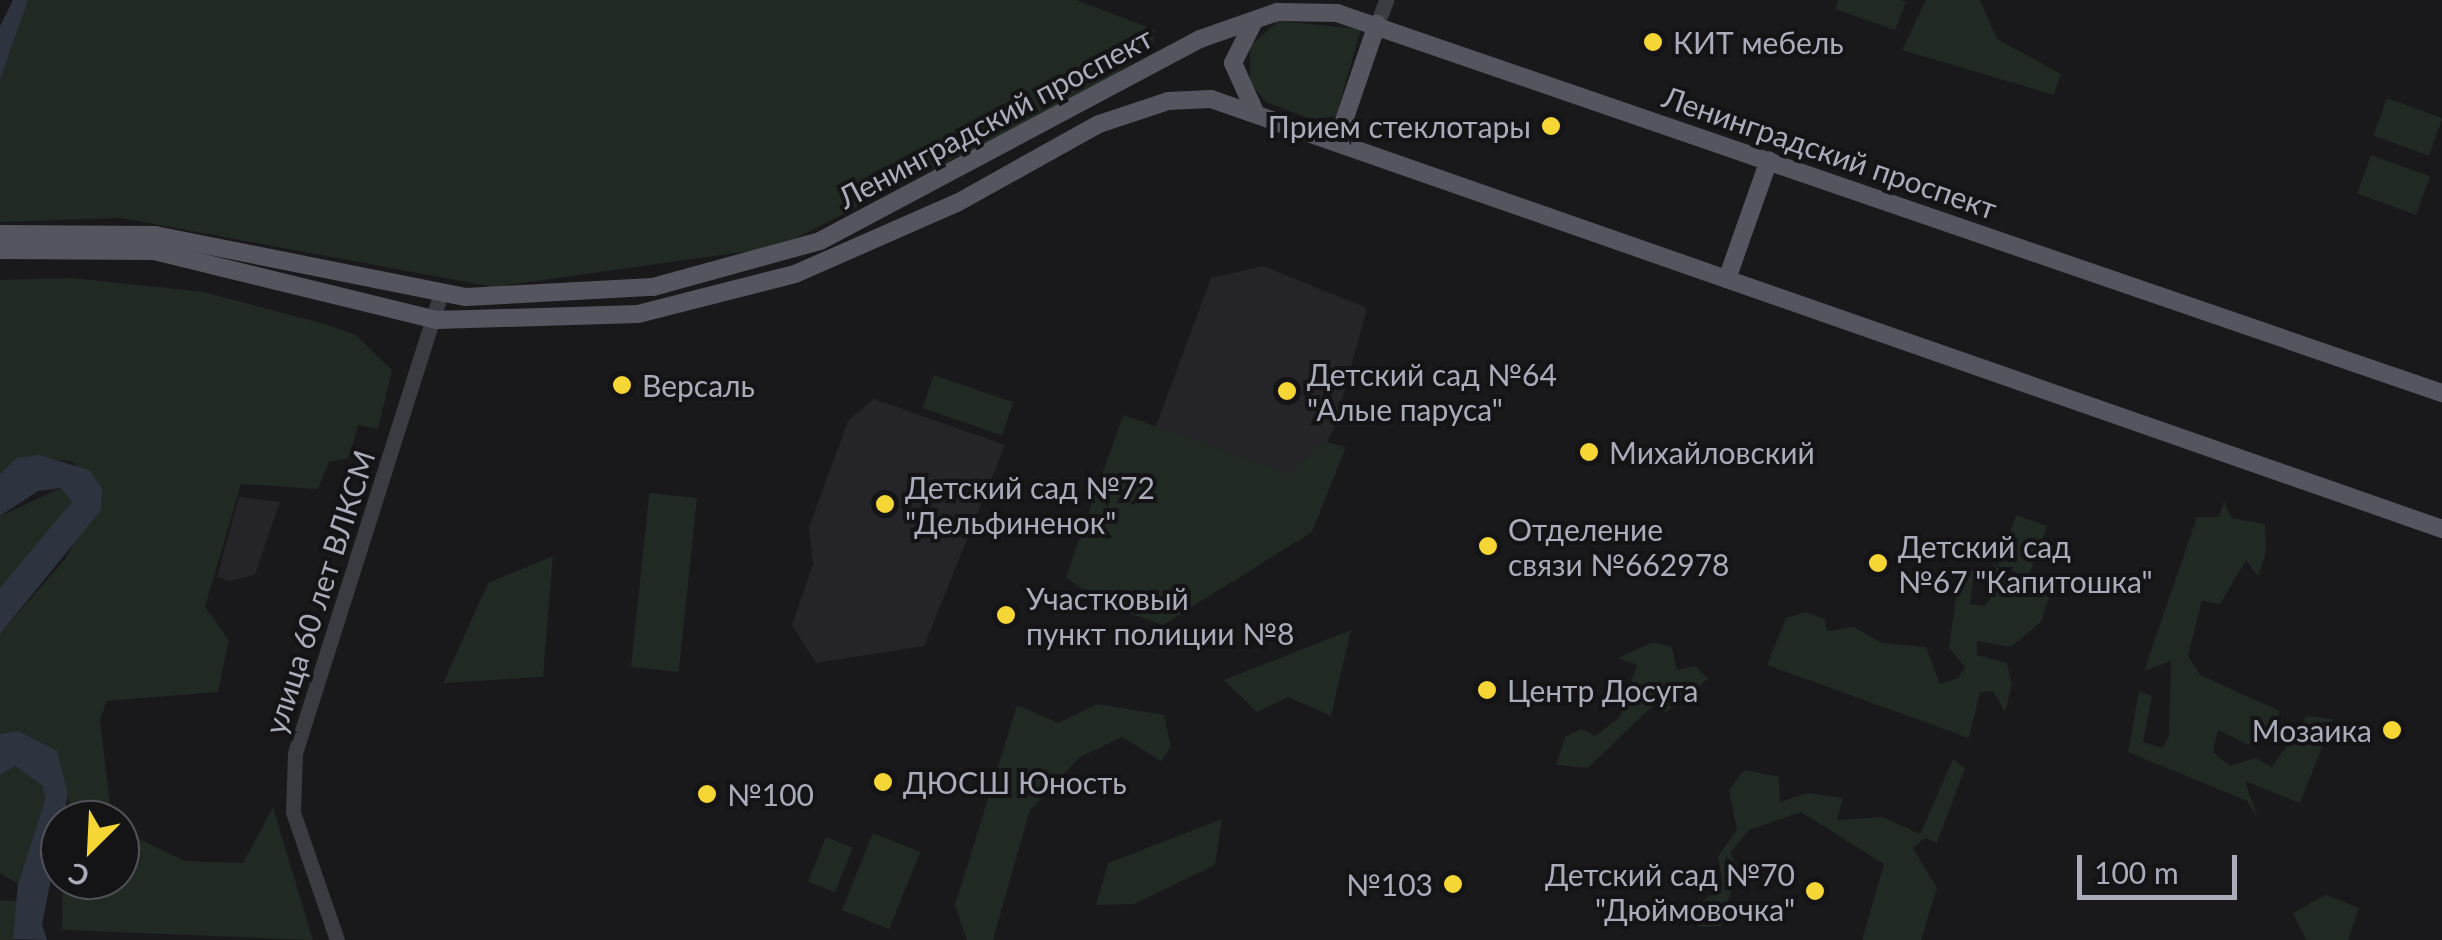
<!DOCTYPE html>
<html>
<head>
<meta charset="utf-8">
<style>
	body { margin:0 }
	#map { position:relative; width:2442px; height:940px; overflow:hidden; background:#19181b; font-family:Lato,sans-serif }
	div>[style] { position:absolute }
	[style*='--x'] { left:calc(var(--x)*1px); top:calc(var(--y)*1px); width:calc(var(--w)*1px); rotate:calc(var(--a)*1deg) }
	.built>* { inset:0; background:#252428 }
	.green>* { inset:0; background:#202922; transform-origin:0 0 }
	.water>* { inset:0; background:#2e343f }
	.minor>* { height:15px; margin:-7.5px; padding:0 7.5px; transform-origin:7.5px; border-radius:7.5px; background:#3b3b42 }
	.major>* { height:18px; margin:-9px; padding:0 9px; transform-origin:9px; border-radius:9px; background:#55555f }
	.dots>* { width:28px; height:28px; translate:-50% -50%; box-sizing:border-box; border:5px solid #141316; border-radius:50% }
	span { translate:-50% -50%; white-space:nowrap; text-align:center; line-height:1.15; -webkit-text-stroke:8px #141316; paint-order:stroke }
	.poi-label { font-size:30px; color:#aaacba }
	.left { translate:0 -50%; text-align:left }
	.right { translate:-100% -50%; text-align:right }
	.street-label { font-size:30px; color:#aaacba }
	.north { position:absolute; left:40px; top:800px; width:100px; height:100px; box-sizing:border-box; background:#141316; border:2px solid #505058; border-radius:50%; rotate:204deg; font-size:28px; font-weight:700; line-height:40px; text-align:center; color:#aaacba }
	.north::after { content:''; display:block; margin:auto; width:35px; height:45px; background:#f6d634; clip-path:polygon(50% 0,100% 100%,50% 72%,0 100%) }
	.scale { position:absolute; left:2077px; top:855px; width:160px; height:45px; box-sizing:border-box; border:5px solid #aaacba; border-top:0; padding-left:12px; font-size:30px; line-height:35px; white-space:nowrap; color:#aaacba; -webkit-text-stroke:8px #141316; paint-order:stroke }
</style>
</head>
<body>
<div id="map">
	<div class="built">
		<div style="clip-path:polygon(1263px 266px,1367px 308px,1334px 429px,1281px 531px,1150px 442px,1211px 278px)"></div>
		<div style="clip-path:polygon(874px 399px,1005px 445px,924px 646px,816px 663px,792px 625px,813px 564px,809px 527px,848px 421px)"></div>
		<div style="clip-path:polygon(239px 497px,280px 502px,255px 575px,229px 581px,217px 577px)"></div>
	</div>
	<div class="green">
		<div style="clip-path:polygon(28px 0,1076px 0,1155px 30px,1152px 48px,1102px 84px,778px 247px,493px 287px,121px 218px,0 222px,0 80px)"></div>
		<div style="clip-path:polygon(1838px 0,1900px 0,1906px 2px,1895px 30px,1835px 9px)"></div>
		<div style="clip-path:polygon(1926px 0,1980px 0,1997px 39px,2061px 74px,2054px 95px,1902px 50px)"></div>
		<div style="clip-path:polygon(1278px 21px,1361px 29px,1336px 116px,1313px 120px,1266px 102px,1250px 83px,1250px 46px)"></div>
		<div style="left:2387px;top:98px;width:59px;height:40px;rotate:20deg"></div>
		<div style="left:2371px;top:155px;width:63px;height:41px;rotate:20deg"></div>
		<div style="clip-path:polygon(72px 278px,204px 292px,328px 325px,356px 335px,392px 370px,378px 429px,358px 425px,349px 458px,329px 462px,318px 489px,241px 484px,205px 607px,229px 640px,218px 692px,107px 701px,100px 720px,112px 820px,70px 820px,68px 794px,18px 731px,0 734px,0 634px,66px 558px,102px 488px,71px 461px,16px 458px,0 474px,0 280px)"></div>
		<div style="left:934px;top:375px;width:84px;height:35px;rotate:19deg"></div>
		<div style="clip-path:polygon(1123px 415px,1291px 474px,1323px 441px,1346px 447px,1312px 532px,1163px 625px,1102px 604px,1066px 577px)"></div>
		<div style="clip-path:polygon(61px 488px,73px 501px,61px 525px,0 588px,0 516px)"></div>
		<div style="left:697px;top:498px;width:175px;height:48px;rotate:96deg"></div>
		<div style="clip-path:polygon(2224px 501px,2231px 518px,2265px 524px,2266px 552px,2258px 576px,2246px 560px,2220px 604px,2202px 601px,2188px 656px,2200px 675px,2280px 711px,2272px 733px,2249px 745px,2218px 730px,2213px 752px,2230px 766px,2255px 758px,2272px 767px,2307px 716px,2333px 719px,2300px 803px,2245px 781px,2258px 819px,2247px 801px,2128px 752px,2139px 691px,2152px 696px,2143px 742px,2162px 748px,2169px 736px,2171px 661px,2144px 671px,2197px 517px,2219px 517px)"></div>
		<div style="left:2016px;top:515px;width:33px;height:54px;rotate:20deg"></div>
		<div style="clip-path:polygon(553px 556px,543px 677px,443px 683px,488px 583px)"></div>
		<div style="clip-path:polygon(1993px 563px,2025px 593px,2052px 575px,2052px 589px,2041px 622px,2011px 647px,1977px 641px,1977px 655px,2007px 663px,2012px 685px,2005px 712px,1993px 691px,1980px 693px,1969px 738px,1767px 665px,1786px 618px,1805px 612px,1825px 619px,1827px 631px,1854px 627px,1882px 643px,1926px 647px,1940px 684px,1958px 678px,1965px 667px,1949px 648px,1957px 590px,1965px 569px,1974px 571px,1970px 604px,1985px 606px,1996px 590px)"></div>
		<div style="clip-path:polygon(1351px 630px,1331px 716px,1288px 697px,1257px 712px,1224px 680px)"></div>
		<div style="clip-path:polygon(1653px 642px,1672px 647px,1677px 670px,1696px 666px,1708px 679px,1665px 713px,1661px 698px,1588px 768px,1556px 765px,1565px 737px,1581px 729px,1595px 736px,1620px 717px,1637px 665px,1618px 658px)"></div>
		<div style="clip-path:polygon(1097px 704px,1164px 715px,1171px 747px,1161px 761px,1122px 737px,1080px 757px,1030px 810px,993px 940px,967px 940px,955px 905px,1017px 705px,1058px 723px)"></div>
		<div style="clip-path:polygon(1953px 759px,1965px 768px,1937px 843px,1925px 838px,1913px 848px,1937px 888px,1921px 940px,1862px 940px,1884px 864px,1801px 812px,1749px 830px,1730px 853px,1738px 867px,1721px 926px,1698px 927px,1703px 901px,1723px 885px,1718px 856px,1737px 830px,1729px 790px,1744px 770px,1779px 777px,1780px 802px,1808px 793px,1843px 798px,1837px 820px,1882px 817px,1920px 834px)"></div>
		<div style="clip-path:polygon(15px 766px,44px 786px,45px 800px,18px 884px,0 873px,0 775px)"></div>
		<div style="clip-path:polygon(273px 807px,313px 940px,62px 930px,63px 880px,120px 880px,120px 830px,185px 861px,243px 863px)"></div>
		<div style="clip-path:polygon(1222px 819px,1215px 865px,1134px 904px,1096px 905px,1108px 863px)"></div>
		<div style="left:873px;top:833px;width:51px;height:83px;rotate:22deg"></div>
		<div style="left:826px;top:837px;width:29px;height:48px;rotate:22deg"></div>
		<div style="clip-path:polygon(2326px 895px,2359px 908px,2348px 940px,2306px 940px,2293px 913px)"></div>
		<div style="clip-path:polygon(0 900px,18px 901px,13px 940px,0 940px)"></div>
	</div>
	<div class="water">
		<div style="clip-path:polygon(13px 0,28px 0,0 80px,0 26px)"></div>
		<div style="clip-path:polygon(39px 455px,89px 470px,102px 488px,101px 510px,0 634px,0 588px,72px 502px,61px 488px,38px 491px,0 516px,0 474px,16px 458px)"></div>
		<div style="clip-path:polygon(18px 731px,57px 751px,68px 794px,42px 924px,47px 940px,13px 939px,18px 884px,45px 800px,43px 786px,15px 766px,0 775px,0 734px)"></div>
	</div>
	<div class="minor">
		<div style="--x:1377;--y:24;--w:26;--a:-69"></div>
		<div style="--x:337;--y:940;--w:135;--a:-109"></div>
		<div style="--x:293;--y:812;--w:59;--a:-88.1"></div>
		<div style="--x:295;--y:753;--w:480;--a:-72.4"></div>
	</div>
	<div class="major">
		<div style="--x:1254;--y:21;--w:47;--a:116.6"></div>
		<div style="--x:1233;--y:63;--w:54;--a:65.8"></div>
		<div style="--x:1337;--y:141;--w:124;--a:-71.1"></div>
		<div style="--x:0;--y:234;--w:155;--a:0.4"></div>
		<div style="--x:155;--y:235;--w:317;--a:11.3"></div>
		<div style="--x:466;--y:297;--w:187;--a:-3.1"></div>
		<div style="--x:653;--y:287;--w:173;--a:-15.4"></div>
		<div style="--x:820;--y:241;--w:430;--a:-28"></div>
		<div style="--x:1200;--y:39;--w:82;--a:-19.3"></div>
		<div style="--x:1277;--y:12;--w:60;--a:1"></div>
		<div style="--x:1337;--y:13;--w:1169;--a:18.98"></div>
		<div style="--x:0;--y:250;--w:154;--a:0.4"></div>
		<div style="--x:154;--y:251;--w:291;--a:13.7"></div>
		<div style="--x:437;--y:320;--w:201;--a:-1.7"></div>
		<div style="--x:638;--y:314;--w:162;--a:-14.3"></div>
		<div style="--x:795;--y:274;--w:177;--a:-23.7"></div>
		<div style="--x:957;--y:203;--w:162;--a:-29.1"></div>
		<div style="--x:1099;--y:124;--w:73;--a:-18.4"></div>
		<div style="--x:1168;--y:101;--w:43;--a:-2.7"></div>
		<div style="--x:1211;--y:99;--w:1304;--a:19.25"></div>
		<div style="--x:1727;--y:279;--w:126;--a:-70.6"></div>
	</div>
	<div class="dots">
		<div style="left:1653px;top:42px;background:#f6d634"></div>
		<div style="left:1551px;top:126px;background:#f6d634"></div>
		<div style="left:622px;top:385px;background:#f6d634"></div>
		<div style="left:1287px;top:391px;background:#f6d634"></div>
		<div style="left:1589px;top:452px;background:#f6d634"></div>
		<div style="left:885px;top:504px;background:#f6d634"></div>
		<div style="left:1488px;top:546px;background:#f6d634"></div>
		<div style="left:1878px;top:563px;background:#f6d634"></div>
		<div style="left:1006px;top:615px;background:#f6d634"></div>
		<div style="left:1487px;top:690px;background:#f6d634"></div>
		<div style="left:2392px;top:730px;background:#f6d634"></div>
		<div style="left:883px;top:782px;background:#f6d634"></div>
		<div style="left:707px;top:794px;background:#f6d634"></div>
		<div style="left:1453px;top:884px;background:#f6d634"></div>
		<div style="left:1815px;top:891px;background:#f6d634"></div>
	</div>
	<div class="poi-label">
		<span class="left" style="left:1673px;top:42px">КИТ мебель</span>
		<span class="right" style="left:1531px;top:126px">Прием стеклотары</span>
		<span class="left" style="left:1307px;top:391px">Детский сад №64<br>"Алые паруса"</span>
		<span class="left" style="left:642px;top:385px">Версаль</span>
		<span class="left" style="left:1609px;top:452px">Михайловский</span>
		<span class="left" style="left:905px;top:504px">Детский сад №72<br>"Дельфиненок"</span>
		<span class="left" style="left:1508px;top:546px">Отделение<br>связи №662978</span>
		<span class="left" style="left:1898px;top:563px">Детский сад<br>№67 "Капитошка"</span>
		<span class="left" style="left:1026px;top:615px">Участковый<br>пункт полиции №8</span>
		<span class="left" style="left:1507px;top:690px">Центр Досуга</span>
		<span class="right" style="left:2372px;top:730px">Мозаика</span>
		<span class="left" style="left:903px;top:782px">ДЮСШ Юность</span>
		<span class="left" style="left:727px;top:794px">№100</span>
		<span class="right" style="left:1795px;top:891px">Детский сад №70<br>"Дюймовочка"</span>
		<span class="right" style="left:1433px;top:884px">№103</span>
	</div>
	<div class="street-label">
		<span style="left:995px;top:117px;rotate:-28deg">Ленинградский проспект</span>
		<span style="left:1830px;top:152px;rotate:19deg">Ленинградский проспект</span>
		<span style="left:319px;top:592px;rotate:-72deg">улица 60 лет ВЛКСМ</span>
	</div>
	<div class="north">С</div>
	<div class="scale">100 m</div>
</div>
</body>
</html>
